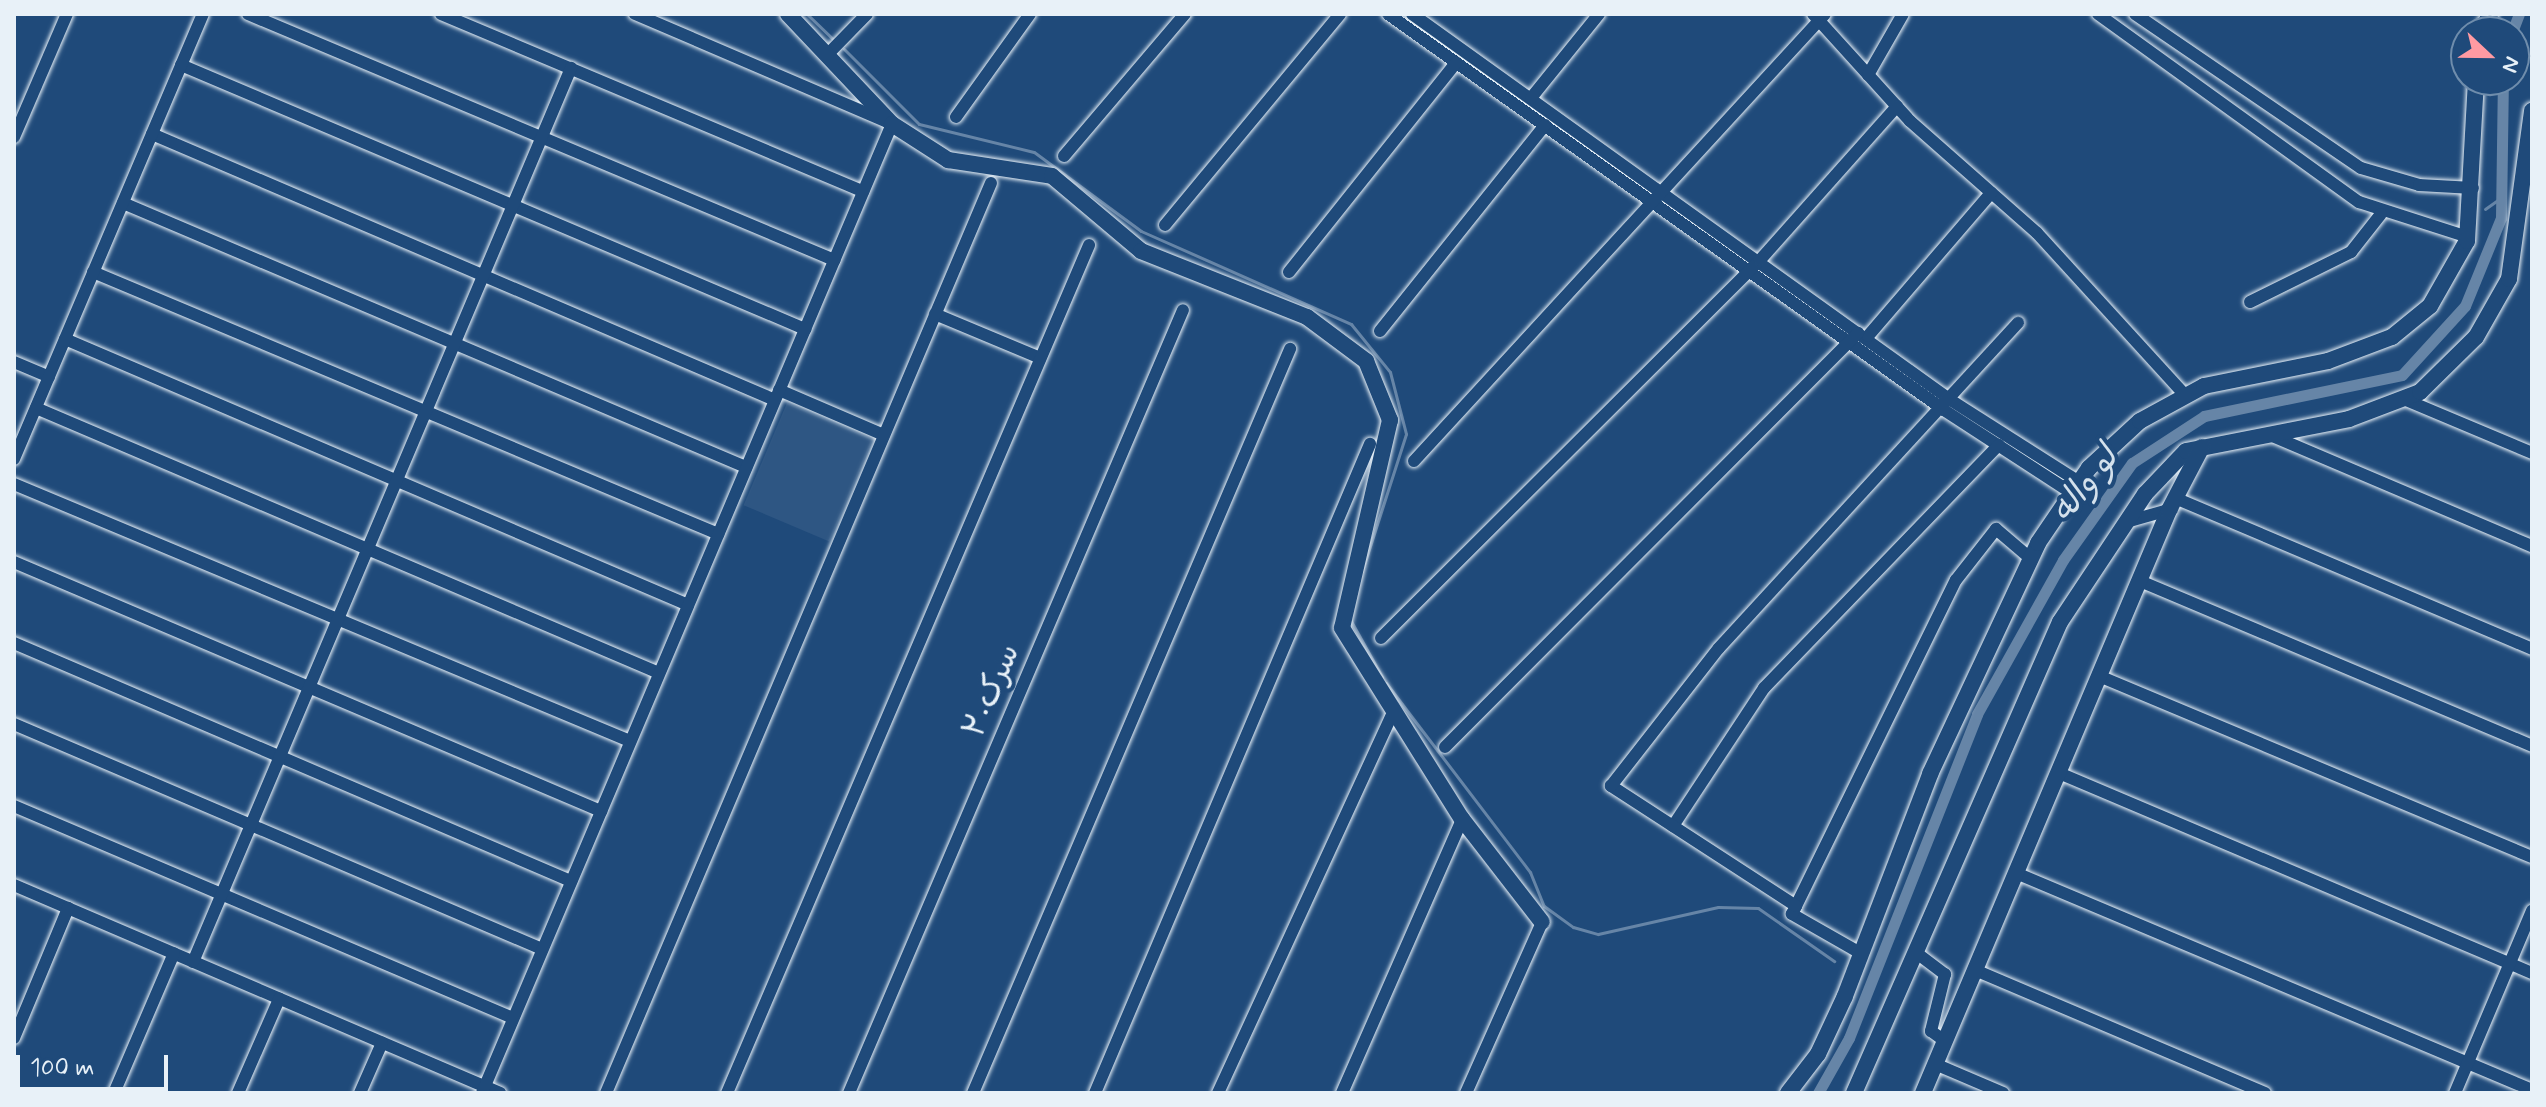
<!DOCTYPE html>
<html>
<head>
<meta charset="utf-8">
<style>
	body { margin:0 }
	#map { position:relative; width:2546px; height:1107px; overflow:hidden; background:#1f4a7a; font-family:Mynerve,"Playpen Sans Arabic",sans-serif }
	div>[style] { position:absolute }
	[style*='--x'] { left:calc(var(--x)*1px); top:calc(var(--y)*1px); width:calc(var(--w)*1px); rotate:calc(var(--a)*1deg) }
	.built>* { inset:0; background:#2e5683; transform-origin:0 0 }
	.stream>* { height:3px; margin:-1.5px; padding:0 1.5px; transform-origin:1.5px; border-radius:1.5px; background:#6685a7 }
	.canal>* { height:11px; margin:-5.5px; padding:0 5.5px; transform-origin:5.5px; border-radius:5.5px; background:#6685a7 }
	.roads { filter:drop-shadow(0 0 2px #e8f1f8) drop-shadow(0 0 2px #e8f1f8) }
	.street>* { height:12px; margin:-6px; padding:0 6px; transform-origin:6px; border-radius:6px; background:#1f4a7a }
	.secondary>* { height:16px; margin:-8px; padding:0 8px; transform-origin:8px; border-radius:8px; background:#1f4a7a }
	span { translate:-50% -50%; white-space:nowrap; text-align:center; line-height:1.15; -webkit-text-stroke:8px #1f4a7a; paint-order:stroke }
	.street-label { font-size:32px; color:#e8f1f8 }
	.water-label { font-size:34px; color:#d4e1ec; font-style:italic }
	.frame { position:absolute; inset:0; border:16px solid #e8f1f8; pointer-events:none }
	.north { position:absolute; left:2450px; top:16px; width:80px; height:80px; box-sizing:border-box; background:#1f4a7a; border:2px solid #6f8dac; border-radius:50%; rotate:112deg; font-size:22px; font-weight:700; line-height:32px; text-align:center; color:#e8f1f8 }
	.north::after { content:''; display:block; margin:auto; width:28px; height:36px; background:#ff9aa2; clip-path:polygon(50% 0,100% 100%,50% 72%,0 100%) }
	.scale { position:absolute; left:16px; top:1055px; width:152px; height:36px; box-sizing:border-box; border:4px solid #e8f1f8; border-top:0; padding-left:10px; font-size:24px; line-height:28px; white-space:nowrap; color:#e8f1f8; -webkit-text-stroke:6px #1f4a7a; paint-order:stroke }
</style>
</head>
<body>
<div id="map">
	<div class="built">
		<div style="left:787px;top:403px;width:93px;height:111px;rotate:23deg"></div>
	</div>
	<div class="stream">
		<div style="--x:807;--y:14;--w:35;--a:44"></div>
		<div style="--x:844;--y:49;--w:106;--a:45"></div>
		<div style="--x:919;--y:124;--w:118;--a:13.7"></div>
		<div style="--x:1034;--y:152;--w:133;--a:36.4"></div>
		<div style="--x:1141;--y:231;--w:230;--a:23.9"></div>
		<div style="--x:1351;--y:324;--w:62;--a:50.9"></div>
		<div style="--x:1390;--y:372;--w:64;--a:75.5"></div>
		<div style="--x:1406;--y:434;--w:144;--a:107.8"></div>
		<div style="--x:2485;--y:209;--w:19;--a:-35"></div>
		<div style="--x:1351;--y:621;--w:64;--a:61"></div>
		<div style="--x:1386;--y:683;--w:238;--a:52.7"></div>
		<div style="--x:1530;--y:872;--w:37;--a:68"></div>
		<div style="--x:1544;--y:906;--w:36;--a:36"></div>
		<div style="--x:1573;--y:927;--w:26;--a:16"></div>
		<div style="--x:1598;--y:934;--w:123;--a:-12.7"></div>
		<div style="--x:1718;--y:907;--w:40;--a:1.4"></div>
		<div style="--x:1758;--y:908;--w:93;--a:34.9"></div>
	</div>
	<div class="canal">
		<div style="--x:2512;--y:32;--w:19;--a:-69"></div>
		<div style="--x:1818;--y:1093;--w:63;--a:-60.6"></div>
		<div style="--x:1849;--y:1038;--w:348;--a:-68.4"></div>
		<div style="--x:1977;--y:714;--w:176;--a:-60.8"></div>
		<div style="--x:2063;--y:560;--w:119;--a:-54.6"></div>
		<div style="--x:2132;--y:463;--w:86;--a:-33.1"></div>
		<div style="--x:2204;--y:416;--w:202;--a:-11.7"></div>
		<div style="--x:2402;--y:375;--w:93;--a:-47.6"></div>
		<div style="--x:2465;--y:306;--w:95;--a:-67.8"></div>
		<div style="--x:2501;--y:218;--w:138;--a:-89.2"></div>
	</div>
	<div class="roads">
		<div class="street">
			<div style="--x:248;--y:14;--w:636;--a:22.77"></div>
			<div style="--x:441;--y:14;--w:458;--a:22.8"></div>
			<div style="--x:1388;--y:14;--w:683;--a:35.46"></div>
			<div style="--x:1944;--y:410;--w:153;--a:33"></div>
			<div style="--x:1412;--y:14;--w:664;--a:35.63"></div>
			<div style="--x:1952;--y:401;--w:151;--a:32.5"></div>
			<div style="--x:1813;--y:14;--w:144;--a:47.8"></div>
			<div style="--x:1910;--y:121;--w:169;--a:41.4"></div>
			<div style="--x:2037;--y:233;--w:221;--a:47.6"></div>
			<div style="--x:2098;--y:14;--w:322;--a:35.8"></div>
			<div style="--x:2359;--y:202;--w:114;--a:17.8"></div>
			<div style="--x:2135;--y:14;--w:273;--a:34.3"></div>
			<div style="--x:2361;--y:168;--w:60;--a:16.3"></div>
			<div style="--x:2419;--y:185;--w:54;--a:3.2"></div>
			<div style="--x:827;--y:55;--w:57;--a:-45.7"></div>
			<div style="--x:181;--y:65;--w:678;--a:22.93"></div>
			<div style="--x:1868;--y:75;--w:70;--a:-60.2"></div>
			<div style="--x:1531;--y:98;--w:108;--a:-51"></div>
			<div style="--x:956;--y:117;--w:127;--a:-54.3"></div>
			<div style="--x:152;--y:134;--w:677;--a:23.12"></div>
			<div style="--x:14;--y:137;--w:134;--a:-66.7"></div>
			<div style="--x:1064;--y:156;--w:187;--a:-49.6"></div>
			<div style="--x:123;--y:203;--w:677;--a:22.97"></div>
			<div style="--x:1165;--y:225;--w:274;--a:-50.3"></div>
			<div style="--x:93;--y:272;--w:678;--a:22.74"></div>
			<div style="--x:1289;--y:272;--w:268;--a:-51.4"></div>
			<div style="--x:2250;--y:302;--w:113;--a:-26.3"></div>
			<div style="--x:2351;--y:252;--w:48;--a:-51.7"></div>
			<div style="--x:935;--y:314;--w:114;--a:22.7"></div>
			<div style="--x:1380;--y:331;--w:264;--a:-51.3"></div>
			<div style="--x:1868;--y:336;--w:189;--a:-49.3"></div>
			<div style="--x:65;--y:339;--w:677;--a:23.12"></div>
			<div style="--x:14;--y:362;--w:38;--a:23"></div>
			<div style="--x:779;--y:390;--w:114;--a:23.2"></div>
			<div style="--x:2406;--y:400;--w:137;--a:22.8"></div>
			<div style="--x:36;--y:408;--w:677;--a:23.04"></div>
			<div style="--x:2270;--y:435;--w:285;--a:23"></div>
			<div style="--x:14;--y:459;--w:483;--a:-67"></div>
			<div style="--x:1414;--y:461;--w:607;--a:-47.4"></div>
			<div style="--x:14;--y:484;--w:667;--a:22.65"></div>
			<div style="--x:2175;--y:498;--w:388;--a:22.9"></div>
			<div style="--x:2126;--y:522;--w:48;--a:-15.8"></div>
			<div style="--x:14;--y:562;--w:638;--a:22.99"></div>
			<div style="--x:2140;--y:581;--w:425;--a:22.8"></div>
			<div style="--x:1381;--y:638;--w:535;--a:-44.92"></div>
			<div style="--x:1760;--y:260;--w:206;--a:-48.3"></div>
			<div style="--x:14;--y:643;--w:606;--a:23.14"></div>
			<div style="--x:2099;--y:676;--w:469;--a:22.7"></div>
			<div style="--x:14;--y:724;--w:574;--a:23.08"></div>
			<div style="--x:1445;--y:747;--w:585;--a:-45.07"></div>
			<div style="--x:2059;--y:773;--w:514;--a:22.92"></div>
			<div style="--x:14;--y:806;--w:542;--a:23.02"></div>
			<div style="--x:1673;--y:826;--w:165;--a:-56.6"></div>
			<div style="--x:1764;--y:688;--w:338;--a:-46"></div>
			<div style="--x:2016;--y:873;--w:560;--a:22.81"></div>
			<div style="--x:14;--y:885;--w:529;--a:23.17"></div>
			<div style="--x:1796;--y:906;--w:363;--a:-63.9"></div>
			<div style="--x:1956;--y:580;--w:65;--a:-51.9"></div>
			<div style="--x:1996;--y:529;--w:45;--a:40.5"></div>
			<div style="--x:1862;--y:954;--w:81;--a:-150.3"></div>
			<div style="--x:1792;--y:914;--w:9;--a:-63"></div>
			<div style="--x:1796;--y:906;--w:221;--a:-147"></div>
			<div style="--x:1611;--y:786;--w:175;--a:-52"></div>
			<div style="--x:1719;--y:648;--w:442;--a:-47.4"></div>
			<div style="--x:1918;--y:954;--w:34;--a:37"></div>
			<div style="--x:1945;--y:974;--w:59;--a:103.8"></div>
			<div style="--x:1931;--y:1031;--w:17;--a:36"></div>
			<div style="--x:193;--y:962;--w:971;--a:-67.08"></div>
			<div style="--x:1975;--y:970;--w:315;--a:23"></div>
			<div style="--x:14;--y:1038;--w:141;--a:-67.4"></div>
			<div style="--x:1935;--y:1064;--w:74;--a:23.1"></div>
			<div style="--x:114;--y:1093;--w:152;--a:-66.8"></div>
			<div style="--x:238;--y:1093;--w:103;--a:-66.4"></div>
			<div style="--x:360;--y:1093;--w:55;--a:-66.3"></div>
			<div style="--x:482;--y:1093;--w:1052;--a:-67.07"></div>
			<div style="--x:892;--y:124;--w:280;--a:-156.8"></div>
			<div style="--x:606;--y:1093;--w:988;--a:-67.07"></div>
			<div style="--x:727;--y:1093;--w:922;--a:-66.88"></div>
			<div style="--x:849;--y:1093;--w:851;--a:-66.9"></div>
			<div style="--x:973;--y:1093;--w:809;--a:-66.92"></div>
			<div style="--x:1095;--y:1093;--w:705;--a:-67.04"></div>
			<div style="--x:1218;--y:1093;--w:422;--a:-65.3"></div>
			<div style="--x:1342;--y:1093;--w:299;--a:-66.3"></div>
			<div style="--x:1466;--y:1093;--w:187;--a:-66"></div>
			<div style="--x:2455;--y:1093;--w:198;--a:-67.1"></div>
		</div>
		<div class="secondary">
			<div style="--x:788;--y:14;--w:151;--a:46.6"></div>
			<div style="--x:892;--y:124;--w:67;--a:32.7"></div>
			<div style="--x:948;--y:160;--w:105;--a:8.7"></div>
			<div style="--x:1052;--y:176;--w:116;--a:40.1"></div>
			<div style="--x:1141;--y:251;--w:179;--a:21.7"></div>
			<div style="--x:1307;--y:317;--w:74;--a:36.7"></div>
			<div style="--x:1366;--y:361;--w:64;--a:67.9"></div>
			<div style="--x:1390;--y:420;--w:213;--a:103"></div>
			<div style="--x:1342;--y:628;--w:226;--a:57.9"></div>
			<div style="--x:1462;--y:819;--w:130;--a:52.2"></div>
			<div style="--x:2481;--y:32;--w:20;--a:-63"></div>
			<div style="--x:1788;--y:1093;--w:49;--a:-52.4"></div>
			<div style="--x:1818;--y:1054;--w:64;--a:-65"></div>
			<div style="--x:1845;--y:996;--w:238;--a:-69"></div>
			<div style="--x:1930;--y:774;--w:255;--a:-64.9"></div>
			<div style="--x:2038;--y:543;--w:91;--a:-55.8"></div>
			<div style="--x:2089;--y:468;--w:69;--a:-42.7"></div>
			<div style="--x:2140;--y:421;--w:73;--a:-28.7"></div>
			<div style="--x:2204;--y:386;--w:126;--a:-11.4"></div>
			<div style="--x:2328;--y:361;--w:68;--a:-20.6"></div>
			<div style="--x:2392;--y:337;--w:49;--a:-39.2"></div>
			<div style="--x:2430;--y:306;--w:75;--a:-60.4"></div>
			<div style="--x:2467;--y:241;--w:161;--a:-86.8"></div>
			<div style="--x:1854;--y:1093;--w:514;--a:-66.38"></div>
			<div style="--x:2060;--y:622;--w:154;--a:-56.4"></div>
			<div style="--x:2145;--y:494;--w:59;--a:-46.4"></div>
			<div style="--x:2186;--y:451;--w:166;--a:-11.1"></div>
			<div style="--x:2349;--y:419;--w:76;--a:-20.8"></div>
			<div style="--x:2420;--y:392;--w:78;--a:-44.5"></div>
			<div style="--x:2476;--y:337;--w:67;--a:-60.4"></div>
			<div style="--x:2509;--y:279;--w:170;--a:-82.2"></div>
			<div style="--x:1923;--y:1093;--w:633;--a:-67.12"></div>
			<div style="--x:2169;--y:510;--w:71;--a:-62.4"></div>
		</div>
	</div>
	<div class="street-label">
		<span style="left:992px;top:691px;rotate:-67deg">سرک۲۰</span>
	</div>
	<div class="water-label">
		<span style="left:2085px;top:485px;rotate:-52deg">لو واله</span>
	</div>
	<div class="frame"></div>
	<div class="north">N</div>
	<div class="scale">100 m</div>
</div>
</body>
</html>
